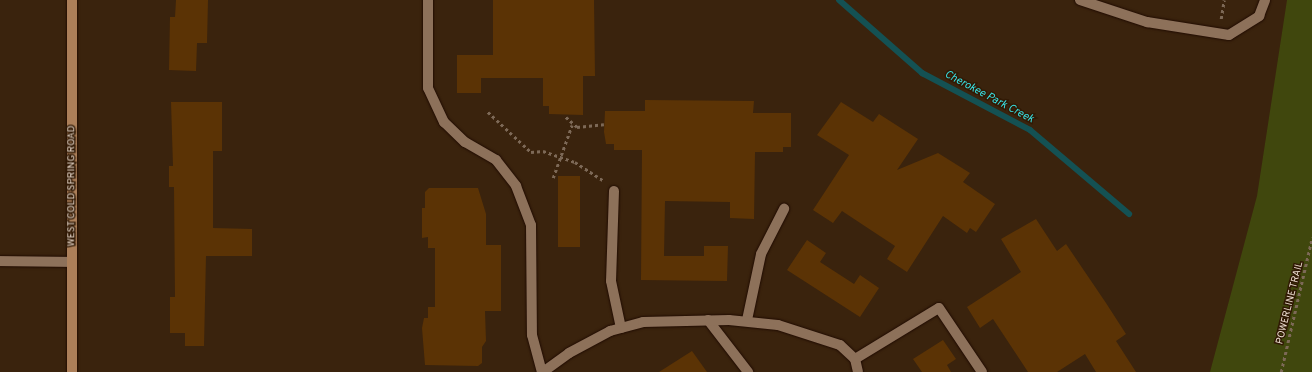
<!DOCTYPE html>
<html>
<head>
<meta charset="utf-8">
<style>
	body { margin:0 }
	#map { position:relative; width:1312px; height:372px; overflow:hidden; background:#3a230d; font-family:Overpass,sans-serif }
	div>[style] { position:absolute }
	[style*='--x'] { left:calc(var(--x)*1px); top:calc(var(--y)*1px); width:calc(var(--w)*1px); rotate:calc(var(--a)*1deg) }
	.green>* { inset:0; background:#40470d }
	.stream>* { height:6px; margin:-3px; padding:0 3px; transform-origin:3px; border-radius:3px; background:#145153 }
	.building>* { inset:0; background:#5b3305; transform-origin:0 0 }
	.path>* { height:2.5px; margin-top:-1.25px; transform-origin:0; background:repeating-linear-gradient(90deg,#7d6957 0 3px,transparent 0 6px) }
	.roads { filter:drop-shadow(0 0 1px #200b00) drop-shadow(0 0 1px #200b00) }
	.lane>* { height:10px; margin:-5px; padding:0 5px; transform-origin:5px; border-radius:5px; background:#8d715a }
	.street>* { height:10px; margin:-5px; padding:0 5px; transform-origin:5px; border-radius:5px; background:#8d715a }
	.secondary>* { height:10px; margin:-5px; padding:0 5px; transform-origin:5px; border-radius:5px; background:#ac7f59 }
	span { translate:-50% -50%; white-space:nowrap; text-align:center; line-height:1.15; -webkit-text-stroke:3px #301904; paint-order:stroke }
	.street-label { font-size:10px; color:#eedfd2 }
	.water-label { font-size:11px; color:#38e0e4; font-style:italic }
</style>
</head>
<body>
<div id="map">
	<div class="green">
		<div style="clip-path:polygon(1287px 0,1312px 0,1312px 372px,1210px 372px,1257px 196px)"></div>
	</div>
	<div class="stream">
		<div style="--x:839;--y:0;--w:111;--a:41.3"></div>
		<div style="--x:922;--y:73;--w:122;--a:27.8"></div>
		<div style="--x:1030;--y:130;--w:130;--a:40.3"></div>
	</div>
	<div class="building">
		<div style="clip-path:polygon(176px 0,208px 0,207px 43px,197px 43px,196px 71px,169px 70px,170px 17px,175px 17px)"></div>
		<div style="clip-path:polygon(493px 0,594px 0,595px 76px,583px 76px,583px 115px,549px 114px,549px 106px,543px 106px,543px 78px,481px 78px,481px 93px,457px 93px,457px 55px,493px 55px)"></div>
		<div style="clip-path:polygon(645px 100px,754px 101px,753px 113px,791px 113px,791px 147px,783px 147px,783px 152px,755px 152px,754px 219px,730px 218px,730px 202px,665px 201px,664px 256px,704px 256px,704px 246px,728px 246px,727px 281px,641px 280px,642px 150px,614px 150px,614px 144px,606px 144px,604px 132px,605px 111px,645px 111px)"></div>
		<div style="clip-path:polygon(171px 102px,222px 102px,222px 151px,213px 151px,213px 228px,252px 229px,252px 256px,206px 256px,204px 346px,185px 346px,185px 333px,170px 333px,170px 297px,175px 297px,174px 187px,169px 187px,169px 166px,173px 166px)"></div>
		<div style="clip-path:polygon(841px 102px,873px 122px,879px 114px,918px 139px,897px 170px,938px 153px,970px 173px,963px 182px,995px 204px,976px 232px,970px 228px,967px 233px,943px 216px,907px 272px,887px 259px,895px 246px,842px 211px,833px 223px,813px 210px,849px 155px,817px 135px)"></div>
		<div style="left:558px;top:176px;width:22px;height:71px"></div>
		<div style="clip-path:polygon(429px 188px,478px 188px,486px 214px,486px 245px,501px 245px,501px 311px,485px 311px,486px 341px,482px 347px,482px 363px,478px 366px,425px 365px,422px 328px,424px 318px,428px 318px,428px 307px,435px 307px,435px 248px,428px 248px,428px 237px,422px 238px,422px 208px,425px 208px,425px 192px)"></div>
		<div style="clip-path:polygon(1036px 219px,1057px 251px,1066px 244px,1106px 303px,1126px 334px,1116px 341px,1136px 372px,1096px 372px,1085px 354px,1057px 372px,1028px 372px,993px 319px,980px 328px,967px 307px,1021px 272px,1001px 239px)"></div>
		<div style="clip-path:polygon(807px 240px,826px 253px,820px 262px,854px 284px,860px 275px,879px 288px,860px 317px,787px 270px)"></div>
		<div style="clip-path:polygon(943px 340px,956px 359px,947px 365px,951px 372px,922px 372px,913px 359px)"></div>
		<div style="clip-path:polygon(692px 351px,707px 372px,659px 372px)"></div>
	</div>
	<div class="path">
		<div style="--x:1221;--y:19;--w:19;--a:-81"></div>
		<div style="--x:488;--y:112;--w:59;--a:42.9"></div>
		<div style="--x:531;--y:152;--w:12;--a:-5"></div>
		<div style="--x:543;--y:151;--w:34;--a:19"></div>
		<div style="--x:575;--y:162;--w:33;--a:33"></div>
		<div style="--x:566;--y:117;--w:15;--a:42"></div>
		<div style="--x:577;--y:127;--w:27;--a:-6"></div>
		<div style="--x:553;--y:178;--w:56;--a:-70.3"></div>
		<div style="--x:1281;--y:372;--w:138;--a:-77"></div>
	</div>
	<div class="roads">
		<div class="lane">
			<div style="--x:1080;--y:0;--w:71;--a:18.2"></div>
			<div style="--x:1147;--y:22;--w:83;--a:9"></div>
			<div style="--x:1229;--y:35;--w:36;--a:-32"></div>
			<div style="--x:1259;--y:16;--w:17;--a:-69"></div>
			<div style="--x:614;--y:191;--w:90;--a:91.9"></div>
			<div style="--x:611;--y:281;--w:48;--a:78"></div>
			<div style="--x:0;--y:261;--w:72;--a:0.8"></div>
			<div style="--x:747;--y:320;--w:67;--a:-78"></div>
			<div style="--x:761;--y:254;--w:51;--a:-62.9"></div>
			<div style="--x:855;--y:359;--w:98;--a:-31.3"></div>
			<div style="--x:939;--y:308;--w:77;--a:56.1"></div>
		</div>
		<div class="street">
			<div style="--x:428;--y:0;--w:88;--a:90"></div>
			<div style="--x:428;--y:88;--w:38;--a:65"></div>
			<div style="--x:444;--y:122;--w:29;--a:44"></div>
			<div style="--x:465;--y:142;--w:36;--a:30"></div>
			<div style="--x:496;--y:160;--w:33;--a:52"></div>
			<div style="--x:516;--y:186;--w:42;--a:69"></div>
			<div style="--x:531;--y:225;--w:110;--a:89.5"></div>
			<div style="--x:532;--y:335;--w:38;--a:75"></div>
			<div style="--x:708;--y:320;--w:66;--a:52.4"></div>
			<div style="--x:543;--y:372;--w:32;--a:-36"></div>
			<div style="--x:569;--y:353;--w:47;--a:-28.2"></div>
			<div style="--x:610;--y:331;--w:34;--a:-15"></div>
			<div style="--x:643;--y:322;--w:86;--a:-1.3"></div>
			<div style="--x:729;--y:320;--w:49;--a:5.8"></div>
			<div style="--x:778;--y:325;--w:65;--a:17.9"></div>
			<div style="--x:840;--y:345;--w:21;--a:43"></div>
			<div style="--x:855;--y:359;--w:13;--a:77"></div>
		</div>
		<div class="secondary">
			<div style="--x:72;--y:372;--w:372;--a:-90"></div>
		</div>
	</div>
	<div class="street-label">
		<span style="left:72px;top:186px;rotate:-90deg">WEST COLD SPRING ROAD</span>
		<span style="left:1290px;top:303px;rotate:-76deg">POWERLINE TRAIL</span>
	</div>
	<div class="water-label">
		<span style="left:989px;top:97px;rotate:28deg">Cherokee Park Creek</span>
	</div>
</div>
</body>
</html>
